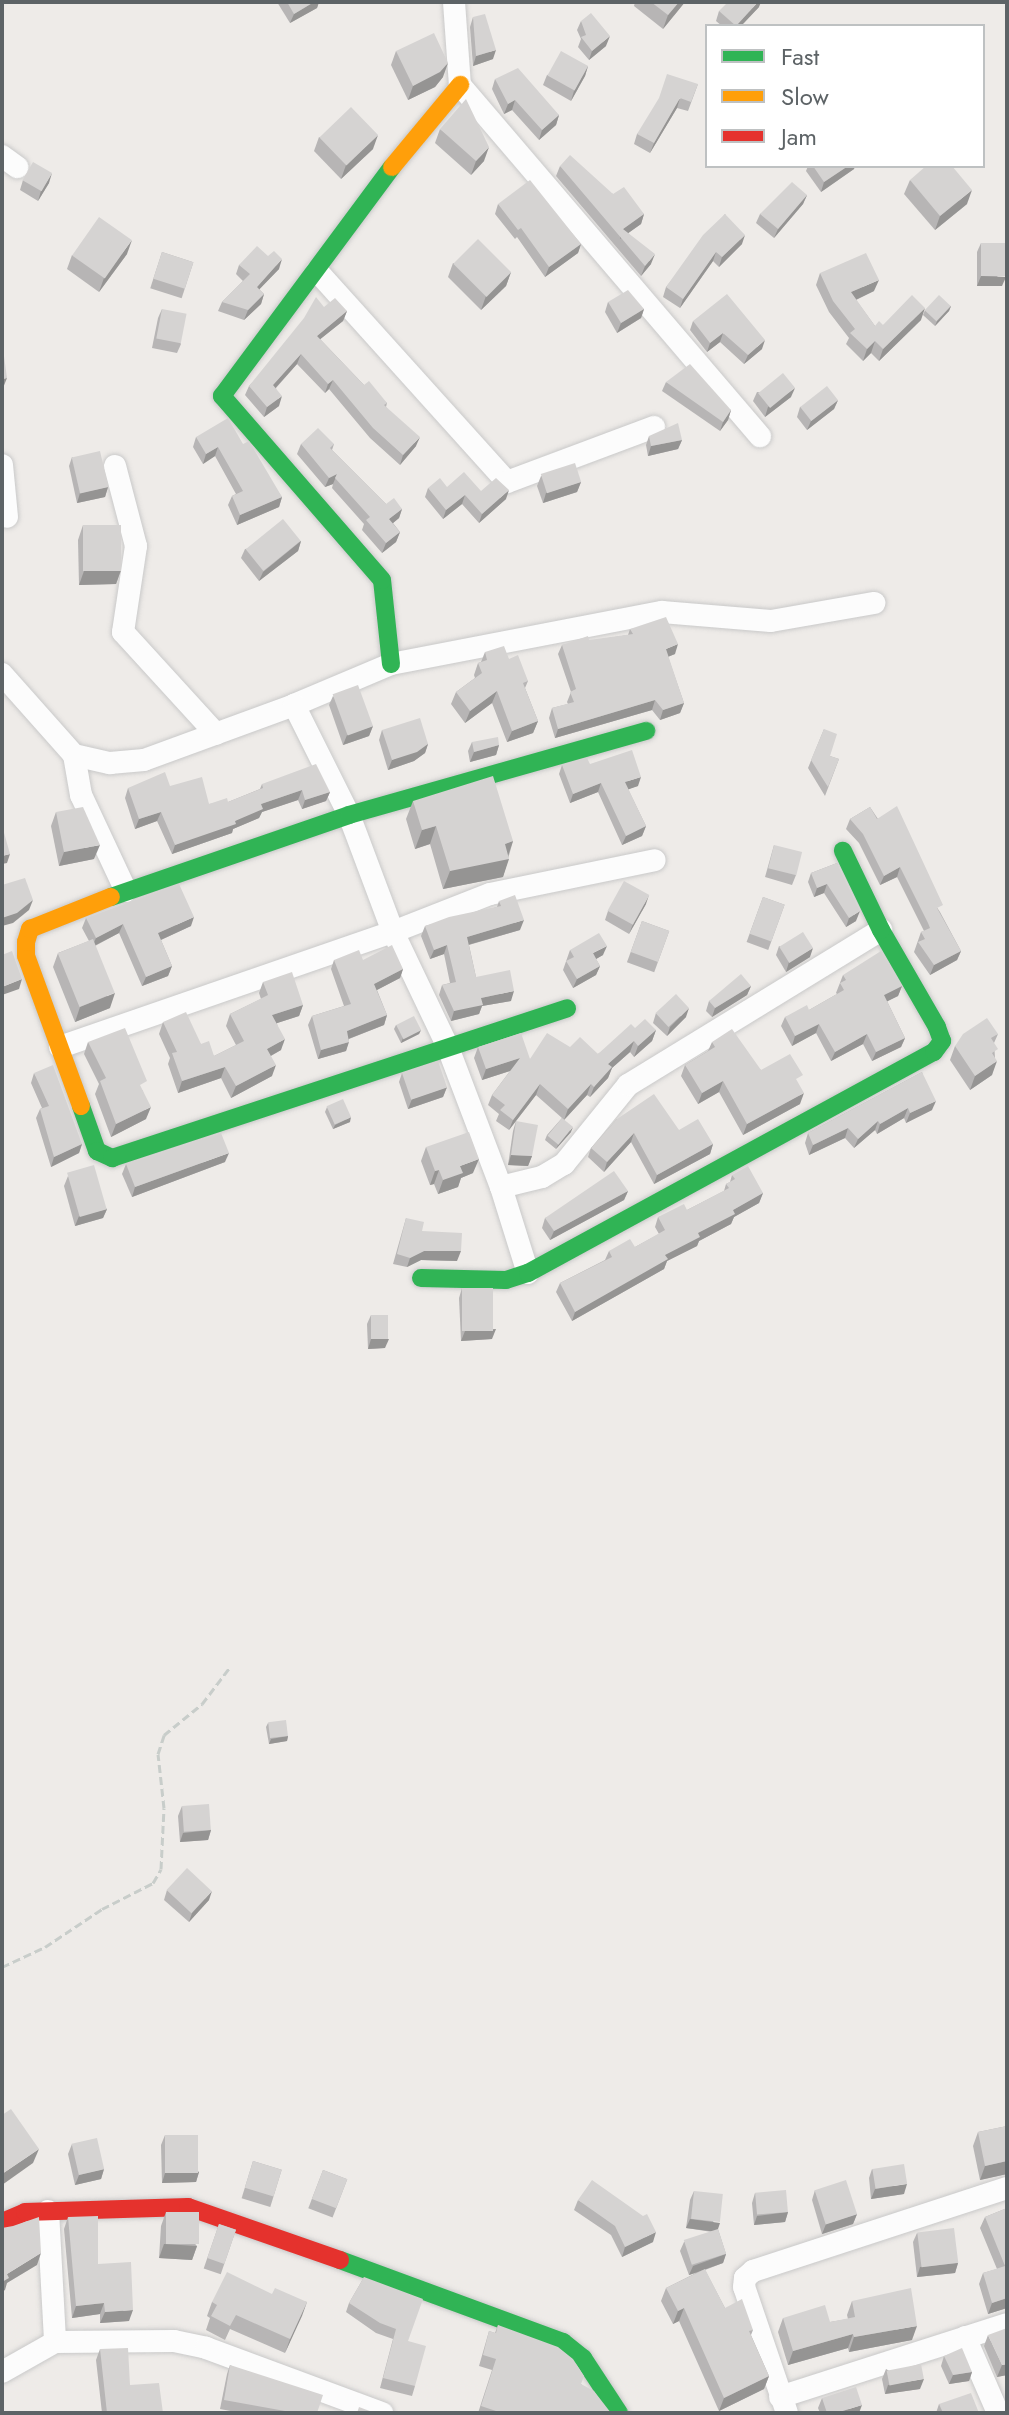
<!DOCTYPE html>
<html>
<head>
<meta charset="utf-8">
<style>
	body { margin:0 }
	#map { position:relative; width:1009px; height:2415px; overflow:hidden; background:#eeebe8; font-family:Jost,sans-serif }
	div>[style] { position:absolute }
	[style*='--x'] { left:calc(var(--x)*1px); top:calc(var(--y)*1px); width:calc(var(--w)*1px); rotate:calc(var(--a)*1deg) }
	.path>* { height:3px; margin-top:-1.5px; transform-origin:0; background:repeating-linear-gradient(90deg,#c8cdca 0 8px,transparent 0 12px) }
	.roads { filter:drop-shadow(0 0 2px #c9c9c9) drop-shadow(0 0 2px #c9c9c9) }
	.street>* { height:22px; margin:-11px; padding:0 11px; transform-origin:11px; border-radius:11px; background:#fcfcfc }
	.fast>* { height:18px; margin:-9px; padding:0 9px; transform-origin:9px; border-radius:9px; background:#30b455 }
	.slow>* { height:18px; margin:-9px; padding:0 9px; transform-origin:9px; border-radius:9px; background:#ff9f0a }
	.jam>* { height:18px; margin:-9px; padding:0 9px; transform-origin:9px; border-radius:9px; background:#e5322d }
	.wall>* { inset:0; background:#b7b5b5; transform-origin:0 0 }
	.shaded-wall>* { inset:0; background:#959493 }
	.building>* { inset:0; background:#d5d3d2; transform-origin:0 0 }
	span { translate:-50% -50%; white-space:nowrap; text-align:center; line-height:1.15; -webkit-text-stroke:8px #fff; paint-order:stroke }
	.frame { position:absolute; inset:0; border:4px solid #5d6366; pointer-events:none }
	.legend { position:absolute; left:705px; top:24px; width:280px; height:144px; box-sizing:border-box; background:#fff; border:2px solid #bec1c2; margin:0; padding:10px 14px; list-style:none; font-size:24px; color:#5d6366 }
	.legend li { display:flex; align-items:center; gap:16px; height:40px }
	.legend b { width:40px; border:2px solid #bec1c2 }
</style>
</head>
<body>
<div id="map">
	<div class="path">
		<div style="--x:2;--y:1967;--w:47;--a:-24.9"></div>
		<div style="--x:45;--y:1947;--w:69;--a:-33.7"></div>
		<div style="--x:102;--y:1909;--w:57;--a:-27"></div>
		<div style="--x:153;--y:1883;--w:16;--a:-60"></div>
		<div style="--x:161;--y:1869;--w:61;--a:-87.2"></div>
		<div style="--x:164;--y:1808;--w:54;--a:-96.3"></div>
		<div style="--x:158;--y:1754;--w:20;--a:-72"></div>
		<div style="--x:164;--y:1735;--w:49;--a:-39.2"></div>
		<div style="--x:202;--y:1704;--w:46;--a:-52.9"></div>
	</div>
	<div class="roads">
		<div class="street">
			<div style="--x:454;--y:2;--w:83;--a:85.9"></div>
			<div style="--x:460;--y:85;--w:462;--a:49.5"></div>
			<div style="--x:2;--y:156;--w:19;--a:36"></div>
			<div style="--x:317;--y:271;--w:284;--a:48"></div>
			<div style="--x:507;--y:482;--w:157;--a:-20.5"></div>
			<div style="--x:2;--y:465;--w:52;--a:84.5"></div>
			<div style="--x:115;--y:466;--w:83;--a:75.3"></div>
			<div style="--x:136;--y:546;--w:87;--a:98.6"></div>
			<div style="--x:123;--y:632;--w:138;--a:47.6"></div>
			<div style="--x:2;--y:674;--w:108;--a:48.4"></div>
			<div style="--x:74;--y:755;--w:37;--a:13"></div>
			<div style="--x:110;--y:763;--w:34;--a:-5"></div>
			<div style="--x:144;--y:760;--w:160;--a:-20.1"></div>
			<div style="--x:294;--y:705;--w:105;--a:-22.9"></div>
			<div style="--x:391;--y:664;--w:276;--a:-10.9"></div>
			<div style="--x:662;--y:612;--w:109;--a:4.7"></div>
			<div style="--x:771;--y:621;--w:105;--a:-9.9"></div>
			<div style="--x:294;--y:705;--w:123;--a:63.4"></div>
			<div style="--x:349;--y:815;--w:125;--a:69.4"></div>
			<div style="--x:393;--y:932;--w:125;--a:64.5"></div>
			<div style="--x:447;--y:1045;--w:152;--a:69.2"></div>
			<div style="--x:501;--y:1187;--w:90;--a:72.6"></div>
			<div style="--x:74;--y:755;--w:41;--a:80.1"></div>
			<div style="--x:81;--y:795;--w:106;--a:64.9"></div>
			<div style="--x:60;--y:1047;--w:352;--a:-19.1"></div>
			<div style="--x:393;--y:932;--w:104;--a:-21.4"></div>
			<div style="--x:490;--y:894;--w:168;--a:-11.6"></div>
			<div style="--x:501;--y:1187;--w:42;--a:-13.7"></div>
			<div style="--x:542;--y:1177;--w:26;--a:-31"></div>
			<div style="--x:564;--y:1164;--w:102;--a:-51"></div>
			<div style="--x:628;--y:1085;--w:297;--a:-31.5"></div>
			<div style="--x:48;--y:2211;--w:131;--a:86.9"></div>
			<div style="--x:965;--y:2337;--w:83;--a:66.5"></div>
			<div style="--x:2;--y:2372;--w:61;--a:-29.5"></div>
			<div style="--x:55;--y:2342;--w:119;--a:-0.5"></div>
			<div style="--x:174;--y:2341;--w:33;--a:12"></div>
			<div style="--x:206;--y:2348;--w:188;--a:20.3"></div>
			<div style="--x:780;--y:2397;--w:238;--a:-17.8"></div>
			<div style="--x:787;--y:2413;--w:133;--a:-108.8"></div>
			<div style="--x:744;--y:2287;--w:9;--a:-84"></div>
			<div style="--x:745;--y:2278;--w:11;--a:-41"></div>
			<div style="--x:753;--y:2271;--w:267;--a:-18.1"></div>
		</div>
		<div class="fast">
			<div style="--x:391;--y:664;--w:84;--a:-96.1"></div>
			<div style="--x:382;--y:580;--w:244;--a:-131"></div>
			<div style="--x:222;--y:396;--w:285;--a:-53.4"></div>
			<div style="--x:111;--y:897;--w:252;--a:-19"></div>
			<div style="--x:349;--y:815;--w:309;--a:-15.8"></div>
			<div style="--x:81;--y:1106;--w:48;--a:70.4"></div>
			<div style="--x:97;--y:1151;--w:17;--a:25"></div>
			<div style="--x:112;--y:1158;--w:479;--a:-18.2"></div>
			<div style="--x:421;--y:1278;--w:85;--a:1.3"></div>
			<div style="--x:506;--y:1280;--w:23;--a:-18"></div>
			<div style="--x:528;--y:1273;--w:462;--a:-28.6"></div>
			<div style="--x:934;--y:1052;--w:14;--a:-54"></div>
			<div style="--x:942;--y:1041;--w:15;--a:-110"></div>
			<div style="--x:937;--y:1027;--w:112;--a:-120"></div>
			<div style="--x:881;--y:930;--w:88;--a:-115.7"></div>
			<div style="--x:340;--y:2260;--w:238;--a:20.2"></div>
			<div style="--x:563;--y:2342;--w:26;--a:39"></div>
			<div style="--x:583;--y:2358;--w:66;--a:56.8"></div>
		</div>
		<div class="slow">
			<div style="--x:392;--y:167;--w:107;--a:-50.3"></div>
			<div style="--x:81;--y:1106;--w:160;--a:-110.1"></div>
			<div style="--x:26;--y:956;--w:14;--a:-90"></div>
			<div style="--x:26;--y:942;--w:14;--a:-73"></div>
			<div style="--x:30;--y:929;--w:87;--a:-21.6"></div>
		</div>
		<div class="jam">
			<div style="--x:2;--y:2222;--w:25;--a:-23"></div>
			<div style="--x:25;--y:2212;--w:163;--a:-1.8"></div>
			<div style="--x:188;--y:2207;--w:161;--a:19.2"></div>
		</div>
	</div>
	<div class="wall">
		<div style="clip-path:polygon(277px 2px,319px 2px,317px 8px,290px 23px)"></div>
		<div style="clip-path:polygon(635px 2px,685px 2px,663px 29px,634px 6px)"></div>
		<div style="clip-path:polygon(759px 7px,741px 26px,722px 26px,716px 21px,719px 11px)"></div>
		<div style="clip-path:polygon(473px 17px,493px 59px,473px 66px,470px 27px)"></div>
		<div style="clip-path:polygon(581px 21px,606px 46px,589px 60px,578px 47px,581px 39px,577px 30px)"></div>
		<div style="clip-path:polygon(396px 51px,443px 77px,435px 87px,408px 100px,391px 65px)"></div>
		<div style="clip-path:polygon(588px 66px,585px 76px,571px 101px,543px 85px,547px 75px)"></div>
		<div style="clip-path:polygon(495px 79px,559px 115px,556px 125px,539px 140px,512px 110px,504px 114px,492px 89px)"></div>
		<div style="clip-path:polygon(698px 84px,688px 111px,677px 108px,650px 153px,634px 144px,637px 134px)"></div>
		<div style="clip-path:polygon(440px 129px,484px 161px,471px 175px,435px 143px)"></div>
		<div style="clip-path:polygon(319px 137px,373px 149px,341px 179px,314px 151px)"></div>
		<div style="clip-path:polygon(560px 166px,613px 194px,644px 214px,641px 224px,628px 233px,651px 264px,641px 276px,556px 176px)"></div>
		<div style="clip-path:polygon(808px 166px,855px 166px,854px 169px,821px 192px,806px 171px)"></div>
		<div style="clip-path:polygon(23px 180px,49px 183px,38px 201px,20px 190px)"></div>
		<div style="clip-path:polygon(910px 180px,967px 204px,935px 230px,904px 194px)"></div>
		<div style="clip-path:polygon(807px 195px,803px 204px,774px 238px,756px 223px,760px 214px)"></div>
		<div style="clip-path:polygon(498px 204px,581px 244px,578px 253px,545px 277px,517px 237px,515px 239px,495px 214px)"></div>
		<div style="clip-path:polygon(725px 214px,742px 244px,719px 267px,713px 261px,680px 308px,663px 297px,666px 287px)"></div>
		<div style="clip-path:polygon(981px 243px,1002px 286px,977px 286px,977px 252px)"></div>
		<div style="left:162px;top:252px;width:33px;height:38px;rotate:18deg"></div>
		<div style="clip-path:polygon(127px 254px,99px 292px,67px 269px,72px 255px)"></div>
		<div style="clip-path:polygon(268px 256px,279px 269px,259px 289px,264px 294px,261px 304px,244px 320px,218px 311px,222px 302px,243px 281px,236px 274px,239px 265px)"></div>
		<div style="clip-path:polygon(453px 263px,511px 272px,506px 286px,481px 310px,448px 277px)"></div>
		<div style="clip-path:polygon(820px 273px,874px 291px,856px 300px,875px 326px,921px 320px,879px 361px,871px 353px,863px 361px,846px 344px,849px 338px,829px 312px,816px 285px)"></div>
		<div style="clip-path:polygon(608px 302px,644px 309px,641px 318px,617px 333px,605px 312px)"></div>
		<div style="clip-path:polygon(951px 306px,949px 311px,935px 326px,923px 315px,925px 310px)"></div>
		<div style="clip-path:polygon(324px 307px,347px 311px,343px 321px,320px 339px,364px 385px,387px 403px,386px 407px,416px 446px,400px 465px,370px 438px,329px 389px,325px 393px,297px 364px,276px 388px,279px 406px,264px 417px,245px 395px,249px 386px)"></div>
		<div style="clip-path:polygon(162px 309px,181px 344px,177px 353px,152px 348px,158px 318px)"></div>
		<div style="clip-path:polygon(693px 321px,762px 349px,744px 364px,720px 342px,707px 352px,690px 330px)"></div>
		<div style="clip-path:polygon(666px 382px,731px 410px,728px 420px,720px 431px,662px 391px)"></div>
		<div style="clip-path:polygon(757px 392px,791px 397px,765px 417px,753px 401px)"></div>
		<div style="clip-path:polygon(838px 400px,834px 409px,807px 430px,797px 417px,800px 407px)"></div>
		<div style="clip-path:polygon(649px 436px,682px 440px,678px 449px,648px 456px,646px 445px)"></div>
		<div style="clip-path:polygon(196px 437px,243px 444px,282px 497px,279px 507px,237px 525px,228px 505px,232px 496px,236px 494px,215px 456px,203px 464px,193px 447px)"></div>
		<div style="clip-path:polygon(301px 444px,334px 444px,332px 450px,386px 504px,402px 509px,399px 518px,393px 523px,400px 532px,396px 542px,382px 553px,362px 530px,364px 524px,332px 488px,333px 484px,325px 487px,297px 454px)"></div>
		<div style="clip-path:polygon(72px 457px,108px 487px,105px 497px,77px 503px,69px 466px)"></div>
		<div style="clip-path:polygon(541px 476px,581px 482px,577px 492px,543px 503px,537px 486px)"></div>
		<div style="clip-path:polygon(447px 487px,506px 499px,479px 523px,462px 504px,443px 519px,425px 497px,428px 488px)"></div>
		<div style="clip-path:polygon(83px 525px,121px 570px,116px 584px,79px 585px,78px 540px)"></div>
		<div style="clip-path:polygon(301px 541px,298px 551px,259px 581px,241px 558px,245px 549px)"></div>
		<div style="clip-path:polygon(630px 629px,675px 654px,668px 657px,684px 703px,680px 713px,660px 720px,652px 710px,555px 738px,549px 718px,552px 708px,568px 704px,567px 702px,571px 692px,558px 654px,562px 645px,628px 635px)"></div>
		<div style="clip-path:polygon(485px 652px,509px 659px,528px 681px,525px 688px,538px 721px,533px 733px,507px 742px,492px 703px,465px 723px,451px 704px,456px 692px,475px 678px,474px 675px,478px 663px,481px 662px)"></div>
		<div style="clip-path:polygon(333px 696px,373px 726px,369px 736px,343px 745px,329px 705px)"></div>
		<div style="clip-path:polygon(824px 729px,830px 756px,839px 759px,825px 796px,808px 768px)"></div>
		<div style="clip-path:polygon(382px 730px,428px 744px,425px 753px,414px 761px,388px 770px,379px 740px)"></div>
		<div style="clip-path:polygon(472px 742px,499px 745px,496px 755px,470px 762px,468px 751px)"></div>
		<div style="clip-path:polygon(590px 764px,638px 786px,628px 789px,646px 826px,642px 836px,622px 845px,598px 792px,570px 803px,559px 774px,562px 765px)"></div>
		<div style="clip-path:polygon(262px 784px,330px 792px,326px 801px,302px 809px,298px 800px,262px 812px,259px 818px,233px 829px,232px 833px,172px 854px,157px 821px,135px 829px,125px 798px,128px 788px,170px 786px,209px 804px,228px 802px,260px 789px)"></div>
		<div style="clip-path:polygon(413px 801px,513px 841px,503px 877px,443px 889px,430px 844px,415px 849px,406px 819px)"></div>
		<div style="clip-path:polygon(870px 807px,940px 912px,961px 951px,957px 960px,930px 975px,914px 952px,921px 932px,924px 931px,897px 877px,880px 885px,859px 843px,846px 829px,850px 819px)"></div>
		<div style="clip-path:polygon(56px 812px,94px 859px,59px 866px,51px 826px)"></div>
		<div style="clip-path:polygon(774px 845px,796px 875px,792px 885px,765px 877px)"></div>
		<div style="clip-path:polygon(837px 863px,856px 921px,846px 927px,824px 893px,814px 897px,808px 882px,811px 873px)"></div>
		<div style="left:763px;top:897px;width:23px;height:48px;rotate:20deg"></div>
		<div style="clip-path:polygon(499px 901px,520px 930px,469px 945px,476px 977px,511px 1001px,482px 1006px,479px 1014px,451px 1021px,439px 995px,442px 985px,450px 983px,444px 954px,430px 959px,421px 936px,425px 926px,497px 907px)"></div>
		<div style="clip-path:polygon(646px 904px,629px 934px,605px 920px,608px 911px)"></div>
		<div style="clip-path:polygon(86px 918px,191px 926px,161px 940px,172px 966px,168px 976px,142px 986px,119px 933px,95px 946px,110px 1008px,75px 1022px,53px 967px,58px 953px,89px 941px,82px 928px)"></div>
		<div style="left:642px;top:921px;width:29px;height:44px;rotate:20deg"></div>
		<div style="clip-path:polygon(779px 946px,810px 957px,786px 972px,776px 955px)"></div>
		<div style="clip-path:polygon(570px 950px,603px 955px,596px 959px,600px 966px,596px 975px,573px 988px,563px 970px)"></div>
		<div style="clip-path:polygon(334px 960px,363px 960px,403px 969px,400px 978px,377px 990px,387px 1015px,384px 1025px,349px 1039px,346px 1051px,318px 1059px,308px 1025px,312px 1016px,344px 1006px,331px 969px)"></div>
		<div style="clip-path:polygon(843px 975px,902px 986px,898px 996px,887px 1001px,905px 1038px,901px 1047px,872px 1061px,863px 1044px,831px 1061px,816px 1033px,792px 1046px,781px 1026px,785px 1017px,809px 1010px,837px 994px,836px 993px)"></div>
		<div style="clip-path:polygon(263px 982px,303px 1005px,299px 1016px,277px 1023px,281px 1050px,271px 1056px,272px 1076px,231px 1098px,221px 1078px,178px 1093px,168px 1064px,170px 1058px,159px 1034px,163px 1022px,201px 1044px,214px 1056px,236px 1045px,226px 1026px,230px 1014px,261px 999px,259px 993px)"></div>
		<div style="clip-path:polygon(751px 986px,747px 995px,712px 1017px,706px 1011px,709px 1001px)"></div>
		<div style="clip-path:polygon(656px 1013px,686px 1017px,667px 1036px,653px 1023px)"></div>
		<div style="clip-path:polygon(396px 1025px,421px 1030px,419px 1034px,401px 1043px,394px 1029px)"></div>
		<div style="clip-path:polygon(635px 1028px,656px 1030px,652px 1041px,634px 1057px,630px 1052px,612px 1068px,608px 1078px,590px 1097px,587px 1095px,564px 1120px,571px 1132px,556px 1149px,545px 1140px,547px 1135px,562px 1118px,536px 1095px,509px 1130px,496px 1121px,499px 1114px,488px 1105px,492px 1095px,510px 1071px,482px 1080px,474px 1058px,478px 1047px,530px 1059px,570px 1047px,598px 1054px)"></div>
		<div style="clip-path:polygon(998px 1034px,994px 1043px,995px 1058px,992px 1075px,970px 1090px,950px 1060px,955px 1046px)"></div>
		<div style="clip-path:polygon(88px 1042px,143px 1091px,146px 1119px,111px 1137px,95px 1094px,99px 1084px,84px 1054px)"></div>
		<div style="clip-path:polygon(712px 1042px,761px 1070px,799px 1085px,800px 1104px,743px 1135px,719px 1092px,698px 1104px,681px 1076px,685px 1065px,708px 1051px)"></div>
		<div style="clip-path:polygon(922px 1072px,932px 1110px,906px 1123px,904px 1118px,877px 1134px,875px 1130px,854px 1148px,845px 1138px,809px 1155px,805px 1143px,808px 1133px)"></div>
		<div style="clip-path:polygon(34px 1073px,82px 1144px,79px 1153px,51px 1167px,36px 1118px,40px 1109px,42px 1108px,31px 1083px)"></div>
		<div style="clip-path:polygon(402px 1073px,447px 1087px,443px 1097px,408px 1109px,399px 1082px)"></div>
		<div style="clip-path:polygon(327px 1107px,350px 1122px,333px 1129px,325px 1112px)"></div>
		<div style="clip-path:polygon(617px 1119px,679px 1130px,713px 1144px,710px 1154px,654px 1184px,631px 1142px,604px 1172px,588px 1157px,591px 1148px)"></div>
		<div style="clip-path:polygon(516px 1121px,532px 1156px,528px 1166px,508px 1165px,513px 1131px)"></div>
		<div style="clip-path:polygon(426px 1147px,473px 1173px,461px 1178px,458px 1187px,438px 1194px,434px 1184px,430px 1185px,421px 1161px)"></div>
		<div style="clip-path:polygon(225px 1162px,132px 1197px,122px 1174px,126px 1164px)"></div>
		<div style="clip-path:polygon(732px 1175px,763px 1193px,759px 1203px,734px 1217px,731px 1224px,699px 1241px,697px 1246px,667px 1261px,664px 1269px,572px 1321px,556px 1292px,560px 1283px,605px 1260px,609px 1251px,635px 1247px,659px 1234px,655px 1227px,658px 1217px,687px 1210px,724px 1191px,726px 1184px,730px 1182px)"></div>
		<div style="clip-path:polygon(68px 1176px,107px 1209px,103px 1218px,75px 1226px,64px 1186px)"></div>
		<div style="clip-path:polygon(628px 1191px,624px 1200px,550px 1240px,542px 1228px,545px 1218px)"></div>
		<div style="clip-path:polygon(406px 1218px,422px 1231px,457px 1261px,421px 1260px,407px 1267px,393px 1264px)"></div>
		<div style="clip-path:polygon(462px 1288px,492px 1339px,461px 1341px,459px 1298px)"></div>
		<div style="clip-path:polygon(371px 1315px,385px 1348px,368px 1349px,367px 1324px)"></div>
		<div style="clip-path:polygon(268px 1723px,288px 1736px,287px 1741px,269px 1744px,266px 1727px)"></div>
		<div style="clip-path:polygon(182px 1806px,211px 1830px,208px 1840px,180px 1842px,178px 1816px)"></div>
		<div style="clip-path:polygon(167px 1890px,209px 1900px,189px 1922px,164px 1900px)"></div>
		<div style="clip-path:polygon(1007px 2126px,1007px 2174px,980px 2180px,973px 2146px,978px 2132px)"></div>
		<div style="clip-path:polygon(165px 2135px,199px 2172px,196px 2182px,162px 2183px,161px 2145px)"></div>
		<div style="clip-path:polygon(72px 2144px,104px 2169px,101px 2179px,75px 2185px,68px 2154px)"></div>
		<div style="left:253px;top:2161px;width:30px;height:39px;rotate:17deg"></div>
		<div style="clip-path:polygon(872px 2169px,904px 2194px,871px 2199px,869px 2178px)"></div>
		<div style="left:323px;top:2170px;width:26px;height:41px;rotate:21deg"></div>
		<div style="clip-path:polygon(815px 2190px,857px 2214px,853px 2224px,822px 2234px,812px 2200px)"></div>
		<div style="clip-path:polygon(694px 2191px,718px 2229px,726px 2254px,723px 2263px,705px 2270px,725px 2308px,753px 2330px,751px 2335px,769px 2376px,764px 2389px,719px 2411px,679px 2321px,673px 2324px,661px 2301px,666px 2288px,696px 2273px,689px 2275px,680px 2251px,684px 2242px,712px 2232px,686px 2228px,690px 2200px)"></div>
		<div style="clip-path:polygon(755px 2193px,788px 2212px,785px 2222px,754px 2225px,752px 2203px)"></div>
		<div style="clip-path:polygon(578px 2200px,653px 2242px,622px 2257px,611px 2235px,574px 2210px)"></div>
		<div style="clip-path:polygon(1007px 2208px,1007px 2308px,988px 2314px,979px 2284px,983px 2273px,997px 2269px,980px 2228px,985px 2217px)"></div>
		<div style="clip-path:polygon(166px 2212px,197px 2246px,192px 2260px,159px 2258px,161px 2226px)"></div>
		<div style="clip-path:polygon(68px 2217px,98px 2264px,129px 2321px,100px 2323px,100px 2314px,72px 2318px,64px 2229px)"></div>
		<div style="left:219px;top:2224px;width:18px;height:47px;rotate:19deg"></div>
		<div style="clip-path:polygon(917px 2233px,958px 2263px,955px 2273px,917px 2277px,913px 2242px)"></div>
		<div style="clip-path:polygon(364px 2277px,408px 2341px,415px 2386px,412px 2396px,380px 2388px,393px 2339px,376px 2333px,346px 2312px,349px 2303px)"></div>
		<div style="clip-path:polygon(272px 2294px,307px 2302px,285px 2353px,230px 2329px,225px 2340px,206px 2330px,210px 2318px,207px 2316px,212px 2302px)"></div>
		<div style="clip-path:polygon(852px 2301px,912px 2340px,849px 2352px,848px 2348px,788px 2365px,778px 2332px,783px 2318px,830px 2322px,848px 2319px,847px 2315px)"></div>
		<div style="clip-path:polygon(498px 2325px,581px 2384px,611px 2413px,478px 2413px,492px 2370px,479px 2366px,489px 2331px,495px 2333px)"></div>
		<div style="clip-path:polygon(988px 2335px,1007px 2375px,997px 2377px,984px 2346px)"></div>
		<div style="clip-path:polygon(100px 2349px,130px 2385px,163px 2413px,102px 2413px,96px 2360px)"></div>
		<div style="clip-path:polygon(944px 2356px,972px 2372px,969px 2381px,949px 2384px,941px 2366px)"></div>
		<div style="clip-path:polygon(230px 2365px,317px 2413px,241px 2413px,220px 2409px,227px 2374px)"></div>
		<div style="clip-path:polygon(886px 2369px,920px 2389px,885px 2394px,882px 2379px)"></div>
		<div style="clip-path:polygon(822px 2398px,859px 2413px,820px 2413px,818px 2408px)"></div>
		<div style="clip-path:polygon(939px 2404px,979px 2413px,936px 2413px)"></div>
	</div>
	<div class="shaded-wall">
		<div style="clip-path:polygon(314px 2px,319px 2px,317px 8px,290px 23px,294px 14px)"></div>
		<div style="clip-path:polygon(679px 2px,685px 2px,663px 29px,668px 15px)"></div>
		<div style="clip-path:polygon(758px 2px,761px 2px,759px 7px,741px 26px,736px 26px)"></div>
		<div style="clip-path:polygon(610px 36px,606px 46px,589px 60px,592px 51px)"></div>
		<div style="clip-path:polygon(496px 50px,493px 59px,473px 66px,476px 56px)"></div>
		<div style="clip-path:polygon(448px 63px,443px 77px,435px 87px,408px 100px,413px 86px)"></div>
		<div style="clip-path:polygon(588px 66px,585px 76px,571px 101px,574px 91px)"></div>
		<div style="clip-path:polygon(680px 98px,677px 108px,650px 153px,654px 143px)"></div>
		<div style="clip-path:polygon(515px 100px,512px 110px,504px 114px,508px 104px)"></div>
		<div style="clip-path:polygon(559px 115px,556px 125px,539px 140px,542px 130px)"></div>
		<div style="clip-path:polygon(378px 135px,373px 149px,341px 179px,346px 165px)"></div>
		<div style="clip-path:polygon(489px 147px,484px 161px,471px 175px,476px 161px)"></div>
		<div style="clip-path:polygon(848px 166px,855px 166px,854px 169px,821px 192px,824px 182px)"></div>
		<div style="clip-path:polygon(52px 173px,49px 183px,38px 201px,41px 191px)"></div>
		<div style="clip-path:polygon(972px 190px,967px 204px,935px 230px,940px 216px)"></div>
		<div style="clip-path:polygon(807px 195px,803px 204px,774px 238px,778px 229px)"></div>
		<div style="clip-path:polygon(644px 214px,641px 224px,620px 239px,623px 229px)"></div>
		<div style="clip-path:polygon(745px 235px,742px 244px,719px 267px,722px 257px)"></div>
		<div style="clip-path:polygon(132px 240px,127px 254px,99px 292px,104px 278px)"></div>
		<div style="clip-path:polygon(581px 244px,578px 253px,545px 277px,549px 267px)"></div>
		<div style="clip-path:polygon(716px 252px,713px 261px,680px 308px,683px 299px)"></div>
		<div style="clip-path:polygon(655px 254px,651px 264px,641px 276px,645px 266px)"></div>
		<div style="clip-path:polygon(282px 259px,279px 269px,253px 296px,257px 287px)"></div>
		<div style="clip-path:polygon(511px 272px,506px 286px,481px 310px,486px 296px)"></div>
		<div style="clip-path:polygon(981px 276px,1006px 277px,1002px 286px,977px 286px)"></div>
		<div style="clip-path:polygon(879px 280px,874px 291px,847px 304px,851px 292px)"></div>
		<div style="clip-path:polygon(264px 294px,261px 304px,244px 320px,248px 310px)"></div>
		<div style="clip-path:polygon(951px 306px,949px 311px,935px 326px,937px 321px)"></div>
		<div style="clip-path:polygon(925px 308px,921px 320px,879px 361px,883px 349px)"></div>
		<div style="clip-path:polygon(644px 309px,641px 318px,617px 333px,621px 323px)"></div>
		<div style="clip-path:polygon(347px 311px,343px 321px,313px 345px,317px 336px)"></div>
		<div style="clip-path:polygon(723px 333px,720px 342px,707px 352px,710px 343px)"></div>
		<div style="clip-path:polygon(765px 340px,762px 349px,744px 364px,748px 355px)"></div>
		<div style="clip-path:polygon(875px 341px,871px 353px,863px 361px,867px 349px)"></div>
		<div style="clip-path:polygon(301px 354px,297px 364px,270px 394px,273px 385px)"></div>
		<div style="clip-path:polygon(7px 378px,3px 388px,2px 388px,2px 379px)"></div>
		<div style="clip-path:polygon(333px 380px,329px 389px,325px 393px,328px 384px)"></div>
		<div style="clip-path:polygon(795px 388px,791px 397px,765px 417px,768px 407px)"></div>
		<div style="clip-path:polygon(282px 396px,279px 406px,264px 417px,267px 407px)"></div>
		<div style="clip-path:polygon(838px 400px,834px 409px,807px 430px,811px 421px)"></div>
		<div style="clip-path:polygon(731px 410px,728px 420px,720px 431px,723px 422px)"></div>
		<div style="clip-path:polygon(420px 437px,416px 446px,400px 465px,403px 455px)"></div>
		<div style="clip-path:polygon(682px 440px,678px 449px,648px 456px,651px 446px)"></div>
		<div style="clip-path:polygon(218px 447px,215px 456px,203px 464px,206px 454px)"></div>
		<div style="clip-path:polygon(337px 474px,333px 484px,325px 487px,329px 478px)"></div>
		<div style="clip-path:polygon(581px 482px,577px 492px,543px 503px,546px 493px)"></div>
		<div style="clip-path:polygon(108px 487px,105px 497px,77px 503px,80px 493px)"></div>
		<div style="clip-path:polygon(509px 490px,506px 499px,479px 523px,482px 514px)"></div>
		<div style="clip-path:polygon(465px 495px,462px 504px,443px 519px,446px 510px)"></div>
		<div style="clip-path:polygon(282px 497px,279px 507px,237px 525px,240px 515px)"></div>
		<div style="clip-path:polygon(402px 509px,399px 518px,386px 529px,389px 519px)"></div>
		<div style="clip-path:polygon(400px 532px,396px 542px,382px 553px,386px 543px)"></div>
		<div style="clip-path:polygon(301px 541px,298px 551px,259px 581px,263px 572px)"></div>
		<div style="clip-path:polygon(121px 570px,116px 584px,79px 585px,84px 571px)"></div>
		<div style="clip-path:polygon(678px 644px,675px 654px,662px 659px,666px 649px)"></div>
		<div style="clip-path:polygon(497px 691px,492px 703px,465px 723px,470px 711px)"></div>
		<div style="clip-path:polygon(655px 700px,652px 710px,555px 738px,558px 729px)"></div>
		<div style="clip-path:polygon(684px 703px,680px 713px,660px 720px,663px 710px)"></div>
		<div style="clip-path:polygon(538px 721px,533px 733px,507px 742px,512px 731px)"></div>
		<div style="clip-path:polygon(373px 726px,369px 736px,343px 745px,347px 735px)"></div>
		<div style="clip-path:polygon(428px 744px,425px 753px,414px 761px,388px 770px,392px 760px)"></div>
		<div style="clip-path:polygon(499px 745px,496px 755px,470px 762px,474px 752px)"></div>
		<div style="clip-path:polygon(641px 777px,638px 786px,621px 792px,625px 782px)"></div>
		<div style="clip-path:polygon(601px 783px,598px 792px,570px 803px,573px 794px)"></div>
		<div style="clip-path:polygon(302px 790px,298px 800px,262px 812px,259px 818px,233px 829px,232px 833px,172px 854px,175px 845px,235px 821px,261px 804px)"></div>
		<div style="clip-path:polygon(330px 792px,326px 801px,302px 809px,305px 800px)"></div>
		<div style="clip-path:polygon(161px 812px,157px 821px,135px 829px,139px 819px)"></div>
		<div style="clip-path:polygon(436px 826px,430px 844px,415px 849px,422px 830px)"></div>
		<div style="clip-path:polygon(646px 826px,642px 836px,622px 845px,626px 836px)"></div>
		<div style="clip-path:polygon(513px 841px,507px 859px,509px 859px,503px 877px,443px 889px,450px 871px,505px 844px)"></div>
		<div style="clip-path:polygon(100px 845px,94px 859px,59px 866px,64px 852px)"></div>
		<div style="clip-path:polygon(10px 854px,7px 863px,2px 864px,2px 856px)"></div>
		<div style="clip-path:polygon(900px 867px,897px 877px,880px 885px,884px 876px)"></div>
		<div style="clip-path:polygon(827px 884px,824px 893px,814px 897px,817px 888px)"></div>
		<div style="clip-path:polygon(649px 895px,646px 904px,629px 934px,633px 924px)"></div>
		<div style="clip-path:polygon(33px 900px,29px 910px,13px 923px,2px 926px,2px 918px)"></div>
		<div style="clip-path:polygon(860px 911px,856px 921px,846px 927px,849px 918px)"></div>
		<div style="clip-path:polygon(194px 917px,191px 926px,154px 943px,158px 933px)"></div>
		<div style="clip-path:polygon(524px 920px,520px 930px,464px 946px,467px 937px)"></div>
		<div style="clip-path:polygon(123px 924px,119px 933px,92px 947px,96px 938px)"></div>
		<div style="clip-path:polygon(447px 945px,444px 954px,430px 959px,434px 950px)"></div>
		<div style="clip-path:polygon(607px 946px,603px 955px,589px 963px,593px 953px)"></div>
		<div style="clip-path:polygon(813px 948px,810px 957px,786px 972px,789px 962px)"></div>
		<div style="clip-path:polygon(961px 951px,957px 960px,930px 975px,934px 965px)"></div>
		<div style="clip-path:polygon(172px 966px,168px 976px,142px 986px,146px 977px)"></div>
		<div style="clip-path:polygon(600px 966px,596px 975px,573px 988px,577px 979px)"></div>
		<div style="clip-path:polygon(403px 969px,400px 978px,371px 993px,374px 984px)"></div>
		<div style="clip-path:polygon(22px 979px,19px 989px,2px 995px,2px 987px)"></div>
		<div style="clip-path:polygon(751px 986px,747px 995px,712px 1017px,715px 1008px)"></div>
		<div style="clip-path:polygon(902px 986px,898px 996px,880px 1005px,884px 995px)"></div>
		<div style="clip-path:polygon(514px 991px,511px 1001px,482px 1006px,479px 1014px,451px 1021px,454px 1011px,481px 998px)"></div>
		<div style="clip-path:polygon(115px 993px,110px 1008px,75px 1022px,80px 1007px)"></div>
		<div style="clip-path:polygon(303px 1005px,299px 1016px,268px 1026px,272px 1015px)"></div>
		<div style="clip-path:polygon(689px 1008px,686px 1017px,667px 1036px,670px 1027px)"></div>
		<div style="clip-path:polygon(387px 1015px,384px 1025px,343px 1041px,347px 1031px)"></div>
		<div style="clip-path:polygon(819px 1024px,816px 1033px,792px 1046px,795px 1036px)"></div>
		<div style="clip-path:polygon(421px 1030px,419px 1034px,401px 1043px,403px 1038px)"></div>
		<div style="clip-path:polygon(656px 1030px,652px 1041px,634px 1057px,638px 1046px)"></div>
		<div style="clip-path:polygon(867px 1034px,863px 1044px,831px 1061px,835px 1052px)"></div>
		<div style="clip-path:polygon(905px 1038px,901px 1047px,872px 1061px,876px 1052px)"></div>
		<div style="clip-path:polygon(285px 1039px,281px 1050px,263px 1060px,267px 1049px)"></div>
		<div style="clip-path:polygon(634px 1041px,630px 1052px,612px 1068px,608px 1078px,590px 1097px,594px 1087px,608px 1064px)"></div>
		<div style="clip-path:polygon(349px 1042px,346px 1051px,318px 1059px,321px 1050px)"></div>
		<div style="clip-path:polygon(520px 1058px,516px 1069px,482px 1080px,486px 1069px)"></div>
		<div style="clip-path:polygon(997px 1061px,992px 1075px,970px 1090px,975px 1076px)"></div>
		<div style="clip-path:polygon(276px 1065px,272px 1076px,231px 1098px,236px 1086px)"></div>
		<div style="clip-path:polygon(225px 1067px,221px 1078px,178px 1093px,182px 1081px)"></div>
		<div style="clip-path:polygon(723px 1081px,719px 1092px,698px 1104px,702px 1093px)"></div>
		<div style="clip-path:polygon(540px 1084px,536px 1095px,509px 1130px,513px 1120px)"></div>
		<div style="clip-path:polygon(591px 1084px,587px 1095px,564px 1120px,568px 1109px)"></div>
		<div style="clip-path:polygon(447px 1087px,443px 1097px,408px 1109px,412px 1099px)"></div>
		<div style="clip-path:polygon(804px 1093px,800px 1104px,743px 1135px,747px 1124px)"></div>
		<div style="clip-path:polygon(936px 1101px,932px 1110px,906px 1123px,910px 1113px)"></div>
		<div style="clip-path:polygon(151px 1107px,146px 1119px,111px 1137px,116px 1124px)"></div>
		<div style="clip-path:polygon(908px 1108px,904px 1118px,877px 1134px,880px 1124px)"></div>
		<div style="clip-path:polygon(351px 1117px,350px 1122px,333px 1129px,335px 1125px)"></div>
		<div style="clip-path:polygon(878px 1121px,875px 1130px,854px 1148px,858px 1139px)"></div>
		<div style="clip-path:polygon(573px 1127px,571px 1132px,556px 1149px,558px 1145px)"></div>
		<div style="clip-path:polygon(848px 1128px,845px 1138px,809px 1155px,813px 1145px)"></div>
		<div style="clip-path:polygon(634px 1133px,631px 1142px,604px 1172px,607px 1162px)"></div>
		<div style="clip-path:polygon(82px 1144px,79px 1153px,51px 1167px,54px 1157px)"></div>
		<div style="clip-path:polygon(713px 1144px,710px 1154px,654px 1184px,657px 1175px)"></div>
		<div style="clip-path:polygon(229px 1153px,225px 1162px,132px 1197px,135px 1187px)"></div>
		<div style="clip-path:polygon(511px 1155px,532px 1156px,528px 1166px,508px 1165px)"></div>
		<div style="clip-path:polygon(479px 1159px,473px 1173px,461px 1178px,458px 1187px,438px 1194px,443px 1180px,460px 1166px)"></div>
		<div style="clip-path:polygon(439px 1170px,434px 1184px,430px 1185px,435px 1171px)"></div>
		<div style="clip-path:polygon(628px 1191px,624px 1200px,550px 1240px,554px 1231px)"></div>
		<div style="clip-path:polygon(763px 1193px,759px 1203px,734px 1217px,731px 1224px,699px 1241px,697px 1246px,667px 1261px,664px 1269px,572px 1321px,575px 1312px,733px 1210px)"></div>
		<div style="clip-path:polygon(107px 1209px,103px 1218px,75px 1226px,79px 1216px)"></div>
		<div style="clip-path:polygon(424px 1251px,461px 1251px,457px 1261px,421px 1260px,407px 1267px,410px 1258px)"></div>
		<div style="clip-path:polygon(496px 1329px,492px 1339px,461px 1341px,465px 1331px)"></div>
		<div style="clip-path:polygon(371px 1339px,389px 1339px,385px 1348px,368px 1349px)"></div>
		<div style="clip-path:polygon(288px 1736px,287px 1741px,269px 1744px,271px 1739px)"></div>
		<div style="clip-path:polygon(211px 1830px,208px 1840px,180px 1842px,183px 1833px)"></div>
		<div style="clip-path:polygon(212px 1891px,209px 1900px,189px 1922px,192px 1913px)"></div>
		<div style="clip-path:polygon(39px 2149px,33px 2163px,2px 2185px,2px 2174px)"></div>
		<div style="clip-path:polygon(1007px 2161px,1007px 2174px,980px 2180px,985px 2166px)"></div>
		<div style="clip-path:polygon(104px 2169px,101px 2179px,75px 2185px,79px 2175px)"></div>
		<div style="clip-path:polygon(199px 2172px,196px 2182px,162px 2183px,165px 2173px)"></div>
		<div style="clip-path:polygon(907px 2184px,904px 2194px,871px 2199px,875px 2189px)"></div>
		<div style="clip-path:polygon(788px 2212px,785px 2222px,754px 2225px,757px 2216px)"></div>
		<div style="clip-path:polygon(857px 2214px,853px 2224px,822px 2234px,826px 2224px)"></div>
		<div style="clip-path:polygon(690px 2219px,720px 2223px,717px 2232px,686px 2228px)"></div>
		<div style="clip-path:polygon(656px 2232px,653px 2242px,622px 2257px,625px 2247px)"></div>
		<div style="clip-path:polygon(164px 2244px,197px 2246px,192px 2260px,159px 2258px)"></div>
		<div style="clip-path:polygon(41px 2253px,37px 2265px,7px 2283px,5px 2290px,2px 2292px,2px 2282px,7px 2274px)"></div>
		<div style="clip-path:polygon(726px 2254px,723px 2263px,689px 2275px,693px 2266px)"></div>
		<div style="clip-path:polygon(958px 2263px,955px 2273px,917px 2277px,920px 2267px)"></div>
		<div style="clip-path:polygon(1007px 2298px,1007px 2308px,988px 2314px,992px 2303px)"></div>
		<div style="clip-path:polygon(307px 2302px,302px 2316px,285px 2353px,290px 2339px)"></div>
		<div style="clip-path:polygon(104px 2303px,100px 2314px,72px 2318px,76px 2306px)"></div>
		<div style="clip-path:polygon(684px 2308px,679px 2321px,673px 2324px,678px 2311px)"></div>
		<div style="clip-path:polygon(133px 2310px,129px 2321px,100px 2323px,105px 2312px)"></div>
		<div style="clip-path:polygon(917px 2326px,912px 2340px,849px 2352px,854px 2337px)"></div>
		<div style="clip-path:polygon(853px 2334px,848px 2348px,788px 2365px,793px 2351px)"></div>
		<div style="clip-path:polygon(1007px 2364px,1007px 2375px,997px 2377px,1002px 2365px)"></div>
		<div style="clip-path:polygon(972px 2372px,969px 2381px,949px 2384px,953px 2375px)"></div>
		<div style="clip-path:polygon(769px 2376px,764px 2389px,719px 2411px,724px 2398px)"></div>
		<div style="clip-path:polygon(924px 2379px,920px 2389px,885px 2394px,888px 2385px)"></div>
		<div style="clip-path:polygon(862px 2405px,859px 2413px,836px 2413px)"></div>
	</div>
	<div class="building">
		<div style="clip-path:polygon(287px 2px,314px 2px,294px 14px)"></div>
		<div style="clip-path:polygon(651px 2px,679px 2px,668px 15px)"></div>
		<div style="clip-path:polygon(728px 2px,758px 2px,736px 26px,719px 11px)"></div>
		<div style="clip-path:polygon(591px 13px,610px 36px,592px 51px,581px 37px,586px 35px,581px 21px)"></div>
		<div style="clip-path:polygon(485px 14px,496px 50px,476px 56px,473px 17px)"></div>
		<div style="clip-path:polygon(434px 33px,448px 63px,440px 72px,413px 86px,396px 51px)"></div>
		<div style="left:561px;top:51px;width:31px;height:28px;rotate:29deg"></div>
		<div style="clip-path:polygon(518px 68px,559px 115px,542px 130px,515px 100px,508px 104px,495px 79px)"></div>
		<div style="clip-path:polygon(667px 74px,698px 84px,691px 102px,680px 98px,654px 143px,637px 134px,659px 98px)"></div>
		<div style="clip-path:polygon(466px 99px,489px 147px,476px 161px,440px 129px)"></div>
		<div style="left:351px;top:107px;width:39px;height:44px;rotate:46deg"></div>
		<div style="clip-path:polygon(570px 155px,613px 194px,624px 187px,644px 214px,623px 229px,655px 254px,645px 266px,560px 166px)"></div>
		<div style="left:33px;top:162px;width:22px;height:21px;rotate:30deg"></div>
		<div style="clip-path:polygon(813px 166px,848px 166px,824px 182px)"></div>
		<div style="clip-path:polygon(926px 166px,952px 166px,972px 190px,940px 216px,910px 180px)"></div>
		<div style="clip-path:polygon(530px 180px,581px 244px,549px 267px,521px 228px,518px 230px,498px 204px)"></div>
		<div style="clip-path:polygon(792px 182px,807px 195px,778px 229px,760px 214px)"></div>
		<div style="clip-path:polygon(725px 214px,745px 235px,722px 257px,716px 252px,683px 299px,666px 287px,703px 235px)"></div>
		<div style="left:99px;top:217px;width:40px;height:47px;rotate:35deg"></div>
		<div style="left:478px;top:239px;width:47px;height:35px;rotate:45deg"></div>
		<div style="left:981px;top:243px;width:25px;height:33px"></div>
		<div style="clip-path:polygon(257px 246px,268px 256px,274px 251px,282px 259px,257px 287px,264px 294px,248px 310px,222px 302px,250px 274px,239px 265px)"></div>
		<div style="left:162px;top:252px;width:33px;height:28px;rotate:18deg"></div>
		<div style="clip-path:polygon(866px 253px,879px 280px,851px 292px,875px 326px,879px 321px,883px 325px,912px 295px,925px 308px,883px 349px,875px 341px,867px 349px,850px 333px,855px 329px,833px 301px,820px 273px)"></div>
		<div style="clip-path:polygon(628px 290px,644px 309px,621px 323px,608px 302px)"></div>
		<div style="clip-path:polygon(727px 294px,765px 340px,748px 355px,723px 333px,710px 343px,693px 321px)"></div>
		<div style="left:939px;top:295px;width:16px;height:21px;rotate:43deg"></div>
		<div style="clip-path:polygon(316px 297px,324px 307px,335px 298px,347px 311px,317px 336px,364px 385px,369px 381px,387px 403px,384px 405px,420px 437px,403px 455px,373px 428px,333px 380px,328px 384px,301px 354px,273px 385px,282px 396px,267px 407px,249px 386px,304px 318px)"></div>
		<div style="left:162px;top:309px;width:25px;height:30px;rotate:11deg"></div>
		<div style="clip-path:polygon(2px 356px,4px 356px,7px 378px,2px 379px)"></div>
		<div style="clip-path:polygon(690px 364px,731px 410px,723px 422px,666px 382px)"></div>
		<div style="left:783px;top:373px;width:19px;height:32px;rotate:51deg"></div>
		<div style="left:827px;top:386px;width:18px;height:34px;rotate:52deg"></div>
		<div style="clip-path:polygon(228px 418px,243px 444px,249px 441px,282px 497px,240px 515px,232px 496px,243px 491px,218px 447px,206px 454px,196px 437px)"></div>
		<div style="clip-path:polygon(678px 423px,682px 440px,651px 446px,649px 436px)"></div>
		<div style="clip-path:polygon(318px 428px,334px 444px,330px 448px,386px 504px,394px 498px,402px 509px,389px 519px,400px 532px,386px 543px,366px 520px,370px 517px,335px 478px,337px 474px,329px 478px,301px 444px)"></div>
		<div style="left:100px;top:451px;width:37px;height:29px;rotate:77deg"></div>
		<div style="left:575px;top:463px;width:20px;height:36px;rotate:72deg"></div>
		<div style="clip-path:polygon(464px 472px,481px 491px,496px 478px,509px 490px,482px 514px,465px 495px,446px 510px,428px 488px,440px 478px,447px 487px)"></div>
		<div style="left:283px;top:519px;width:28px;height:48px;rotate:51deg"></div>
		<div style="left:83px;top:525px;width:38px;height:46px"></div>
		<div style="clip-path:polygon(666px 617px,678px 644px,666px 649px,684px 703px,663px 710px,655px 700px,558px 729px,552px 708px,574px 702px,570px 692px,576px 689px,562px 645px,588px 636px,589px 640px,633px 634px,630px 629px)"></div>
		<div style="clip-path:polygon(504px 646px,509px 659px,518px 655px,528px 681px,523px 683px,538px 721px,512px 731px,497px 691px,470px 711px,456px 692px,482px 673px,478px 663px,487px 660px,485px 652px)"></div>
		<div style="left:358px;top:685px;width:44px;height:27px;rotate:70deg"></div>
		<div style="clip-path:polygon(420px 718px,428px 744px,417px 752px,392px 760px,382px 730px)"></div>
		<div style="clip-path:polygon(824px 729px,837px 734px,830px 756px,839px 759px,828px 787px,811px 760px)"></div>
		<div style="clip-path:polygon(498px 737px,499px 745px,474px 752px,472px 742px)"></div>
		<div style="clip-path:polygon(632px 750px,641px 777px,625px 782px,646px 826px,626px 836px,601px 783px,573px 794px,562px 765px,587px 758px,590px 764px)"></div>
		<div style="clip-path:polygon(316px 764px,330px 792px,305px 800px,302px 790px,261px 804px,263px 809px,235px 821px,236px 824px,175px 845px,161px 812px,139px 819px,128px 788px,165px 772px,170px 786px,202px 777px,209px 804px,227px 798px,228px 802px,263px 788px,262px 784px)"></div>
		<div style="clip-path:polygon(493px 776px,513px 841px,505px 844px,509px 859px,450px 871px,436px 826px,422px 830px,413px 801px)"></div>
		<div style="clip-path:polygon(897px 806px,943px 905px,937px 908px,961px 951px,934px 965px,918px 942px,925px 939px,921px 932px,930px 928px,928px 923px,900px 867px,884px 876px,863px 834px,850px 819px,870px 807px,877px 819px)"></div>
		<div style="clip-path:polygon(83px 807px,100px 845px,64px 852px,56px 812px)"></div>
		<div style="clip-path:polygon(2px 829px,3px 829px,10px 854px,2px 856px)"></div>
		<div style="left:774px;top:845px;width:29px;height:24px;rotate:14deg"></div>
		<div style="clip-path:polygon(837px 863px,860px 911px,849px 918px,827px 884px,817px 888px,811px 873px)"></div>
		<div style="clip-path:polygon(25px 878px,33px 900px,17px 913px,2px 918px,2px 885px)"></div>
		<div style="left:624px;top:881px;width:29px;height:34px;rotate:29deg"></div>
		<div style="clip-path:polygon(179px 884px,194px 917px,158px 933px,172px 966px,146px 977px,123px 924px,96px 938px,86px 918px)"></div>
		<div style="clip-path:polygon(515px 895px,524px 920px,467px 937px,476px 977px,510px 970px,514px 991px,481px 998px,483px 1005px,454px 1011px,442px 985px,456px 982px,447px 945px,434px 950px,425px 926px,449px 917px,501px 906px,499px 901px)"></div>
		<div style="left:763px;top:897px;width:23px;height:39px;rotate:20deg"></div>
		<div style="left:642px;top:921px;width:29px;height:33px;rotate:20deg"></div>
		<div style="left:803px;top:932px;width:19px;height:28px;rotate:58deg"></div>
		<div style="clip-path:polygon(599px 933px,607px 946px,593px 953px,600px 966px,577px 979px,566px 961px,574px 957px,570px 950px)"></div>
		<div style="left:93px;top:939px;width:58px;height:38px;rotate:68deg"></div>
		<div style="clip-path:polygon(392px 945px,403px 969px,374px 984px,387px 1015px,347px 1031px,349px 1042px,321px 1050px,312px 1016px,351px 1004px,334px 960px,359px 950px,363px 960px)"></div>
		<div style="clip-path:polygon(12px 951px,22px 979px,2px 987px,2px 955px)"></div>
		<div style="clip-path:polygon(881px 951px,902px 986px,884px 995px,905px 1038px,876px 1052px,867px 1034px,835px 1052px,819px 1024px,795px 1036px,785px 1017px,807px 1005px,809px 1010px,844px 990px,840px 983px,846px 980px,843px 975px)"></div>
		<div style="clip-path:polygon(292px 972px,303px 1005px,272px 1015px,285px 1039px,267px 1049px,276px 1065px,236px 1086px,225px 1067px,182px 1081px,172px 1053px,177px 1052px,163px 1022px,186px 1012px,201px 1044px,209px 1041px,214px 1056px,244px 1041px,230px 1014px,268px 995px,263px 982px)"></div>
		<div style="clip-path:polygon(741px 974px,751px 986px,715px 1008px,709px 1001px)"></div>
		<div style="left:676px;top:994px;width:19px;height:28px;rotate:47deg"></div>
		<div style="left:414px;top:1016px;width:16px;height:20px;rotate:63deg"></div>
		<div style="clip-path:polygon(987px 1018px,998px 1034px,991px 1038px,998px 1049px,992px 1053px,997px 1061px,975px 1076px,955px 1046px,963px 1034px)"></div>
		<div style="clip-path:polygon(645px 1019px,656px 1030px,638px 1046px,634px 1041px,608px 1064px,612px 1067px,594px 1087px,591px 1084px,568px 1109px,540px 1084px,513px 1120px,500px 1110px,505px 1105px,492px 1095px,520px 1058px,486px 1069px,478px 1047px,521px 1033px,530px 1059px,547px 1033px,570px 1047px,580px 1037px,598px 1054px,631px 1024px,635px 1028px)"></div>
		<div style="clip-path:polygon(125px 1028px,147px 1081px,140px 1085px,151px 1107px,116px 1124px,100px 1081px,106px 1078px,88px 1042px)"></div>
		<div style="clip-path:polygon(732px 1029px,761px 1070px,790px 1054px,803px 1075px,796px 1079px,804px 1093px,747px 1124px,723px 1081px,702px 1093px,685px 1065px,715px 1047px,712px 1042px)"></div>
		<div style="left:438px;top:1061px;width:28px;height:38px;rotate:71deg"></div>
		<div style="clip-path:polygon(53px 1065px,82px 1144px,54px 1157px,40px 1109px,49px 1106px,34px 1073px)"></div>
		<div style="clip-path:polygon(922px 1072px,936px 1101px,910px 1113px,908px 1108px,880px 1124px,878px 1121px,858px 1139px,848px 1128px,813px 1145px,808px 1133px)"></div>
		<div style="clip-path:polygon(654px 1094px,679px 1130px,698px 1119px,713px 1144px,657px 1175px,634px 1133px,607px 1162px,591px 1148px,617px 1119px)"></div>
		<div style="left:343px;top:1099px;width:20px;height:18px;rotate:66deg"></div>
		<div style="left:562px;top:1118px;width:14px;height:23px;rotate:39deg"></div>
		<div style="clip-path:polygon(516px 1121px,538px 1125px,532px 1156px,511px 1155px)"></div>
		<div style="clip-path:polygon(469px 1132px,479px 1159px,460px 1166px,463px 1173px,443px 1180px,439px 1170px,435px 1171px,426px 1147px)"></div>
		<div style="clip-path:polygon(221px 1133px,229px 1153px,135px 1187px,126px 1164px)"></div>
		<div style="left:94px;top:1165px;width:46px;height:28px;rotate:74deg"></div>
		<div style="clip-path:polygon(748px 1166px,763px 1193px,733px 1210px,735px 1214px,698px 1233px,700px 1237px,665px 1255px,668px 1259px,575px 1312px,560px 1283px,612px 1257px,609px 1251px,630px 1239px,635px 1247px,665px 1230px,658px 1217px,684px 1204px,687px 1210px,729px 1188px,726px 1184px,735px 1179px,732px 1175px)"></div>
		<div style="clip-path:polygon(614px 1171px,628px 1191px,554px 1231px,545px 1218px)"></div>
		<div style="clip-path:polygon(406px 1218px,424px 1222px,422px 1231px,462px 1233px,461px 1251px,424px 1251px,410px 1258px,397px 1254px)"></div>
		<div style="left:462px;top:1288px;width:31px;height:43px"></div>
		<div style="left:371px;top:1315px;width:17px;height:24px"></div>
		<div style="left:286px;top:1720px;width:16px;height:18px;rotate:83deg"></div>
		<div style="left:209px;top:1804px;width:26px;height:27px;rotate:86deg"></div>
		<div style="left:187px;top:1868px;width:34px;height:30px;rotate:43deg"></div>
		<div style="clip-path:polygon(11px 2109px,39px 2149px,2px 2174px,2px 2115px)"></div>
		<div style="clip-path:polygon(1007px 2126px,1007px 2161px,985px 2166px,978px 2132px)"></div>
		<div style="left:165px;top:2135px;width:33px;height:38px"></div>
		<div style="left:97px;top:2138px;width:32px;height:26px;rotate:77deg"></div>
		<div style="left:253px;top:2161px;width:30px;height:28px;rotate:17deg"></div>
		<div style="left:904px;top:2164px;width:20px;height:32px;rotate:81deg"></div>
		<div style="left:323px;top:2170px;width:26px;height:31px;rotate:21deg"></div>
		<div style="clip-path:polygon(592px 2180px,643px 2216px,647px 2214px,656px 2232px,625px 2247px,615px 2226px,578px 2200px)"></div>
		<div style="left:846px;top:2180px;width:36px;height:33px;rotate:72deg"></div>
		<div style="left:786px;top:2190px;width:22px;height:31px;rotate:85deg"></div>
		<div style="left:694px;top:2191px;width:29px;height:28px;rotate:6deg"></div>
		<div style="clip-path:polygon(1007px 2208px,1007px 2298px,992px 2303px,983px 2273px,1005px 2266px,985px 2217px)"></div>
		<div style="left:166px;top:2212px;width:33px;height:32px"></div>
		<div style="clip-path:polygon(98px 2216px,98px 2264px,131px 2262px,133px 2310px,105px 2312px,104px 2303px,76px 2306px,68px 2217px)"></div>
		<div style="clip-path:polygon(39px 2217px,41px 2253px,7px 2274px,9px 2278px,2px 2282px,2px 2228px,13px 2226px)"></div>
		<div style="left:219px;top:2224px;width:18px;height:36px;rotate:19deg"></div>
		<div style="left:954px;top:2228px;width:35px;height:37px;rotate:83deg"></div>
		<div style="left:718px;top:2229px;width:26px;height:36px;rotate:72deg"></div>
		<div style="clip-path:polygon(705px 2269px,725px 2308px,742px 2299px,753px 2330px,749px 2331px,769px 2376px,724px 2398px,684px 2308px,678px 2311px,666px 2288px)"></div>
		<div style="clip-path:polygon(227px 2272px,272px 2294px,275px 2288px,307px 2302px,290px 2339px,236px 2315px,230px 2326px,211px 2316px,217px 2305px,212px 2302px)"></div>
		<div style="clip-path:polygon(364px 2277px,423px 2299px,408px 2341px,426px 2346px,415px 2386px,383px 2378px,396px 2329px,380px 2323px,349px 2303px)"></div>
		<div style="clip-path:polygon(911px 2288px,917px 2326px,854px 2337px,853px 2334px,793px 2351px,783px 2318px,825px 2305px,830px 2322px,855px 2317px,852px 2301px)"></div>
		<div style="clip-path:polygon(498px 2325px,558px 2347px,573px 2359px,584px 2376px,581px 2384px,594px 2391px,611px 2413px,502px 2413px,481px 2406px,496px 2359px,483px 2355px,489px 2331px,496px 2333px)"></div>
		<div style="clip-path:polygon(1007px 2328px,1007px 2364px,1002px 2365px,988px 2335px)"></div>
		<div style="clip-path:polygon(128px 2348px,130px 2385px,159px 2383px,163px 2413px,107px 2413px,100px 2349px)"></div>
		<div style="clip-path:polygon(962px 2348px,972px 2372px,953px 2375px,944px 2356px)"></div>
		<div style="left:921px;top:2364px;width:15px;height:35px;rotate:79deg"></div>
		<div style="clip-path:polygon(230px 2365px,323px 2395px,317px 2413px,296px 2413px,224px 2400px)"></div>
		<div style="clip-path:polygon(856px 2387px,862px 2405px,836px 2413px,827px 2413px,822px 2398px)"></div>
		<div style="clip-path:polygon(971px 2393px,979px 2413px,943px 2413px,939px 2404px)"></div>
		<div style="clip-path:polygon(359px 2407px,375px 2413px,357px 2413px)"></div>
	</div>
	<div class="frame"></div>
	<ul class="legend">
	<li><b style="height:10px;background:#30b455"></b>Fast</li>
	<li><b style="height:10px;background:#ff9f0a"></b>Slow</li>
	<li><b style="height:10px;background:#e5322d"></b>Jam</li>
	</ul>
</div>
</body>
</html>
